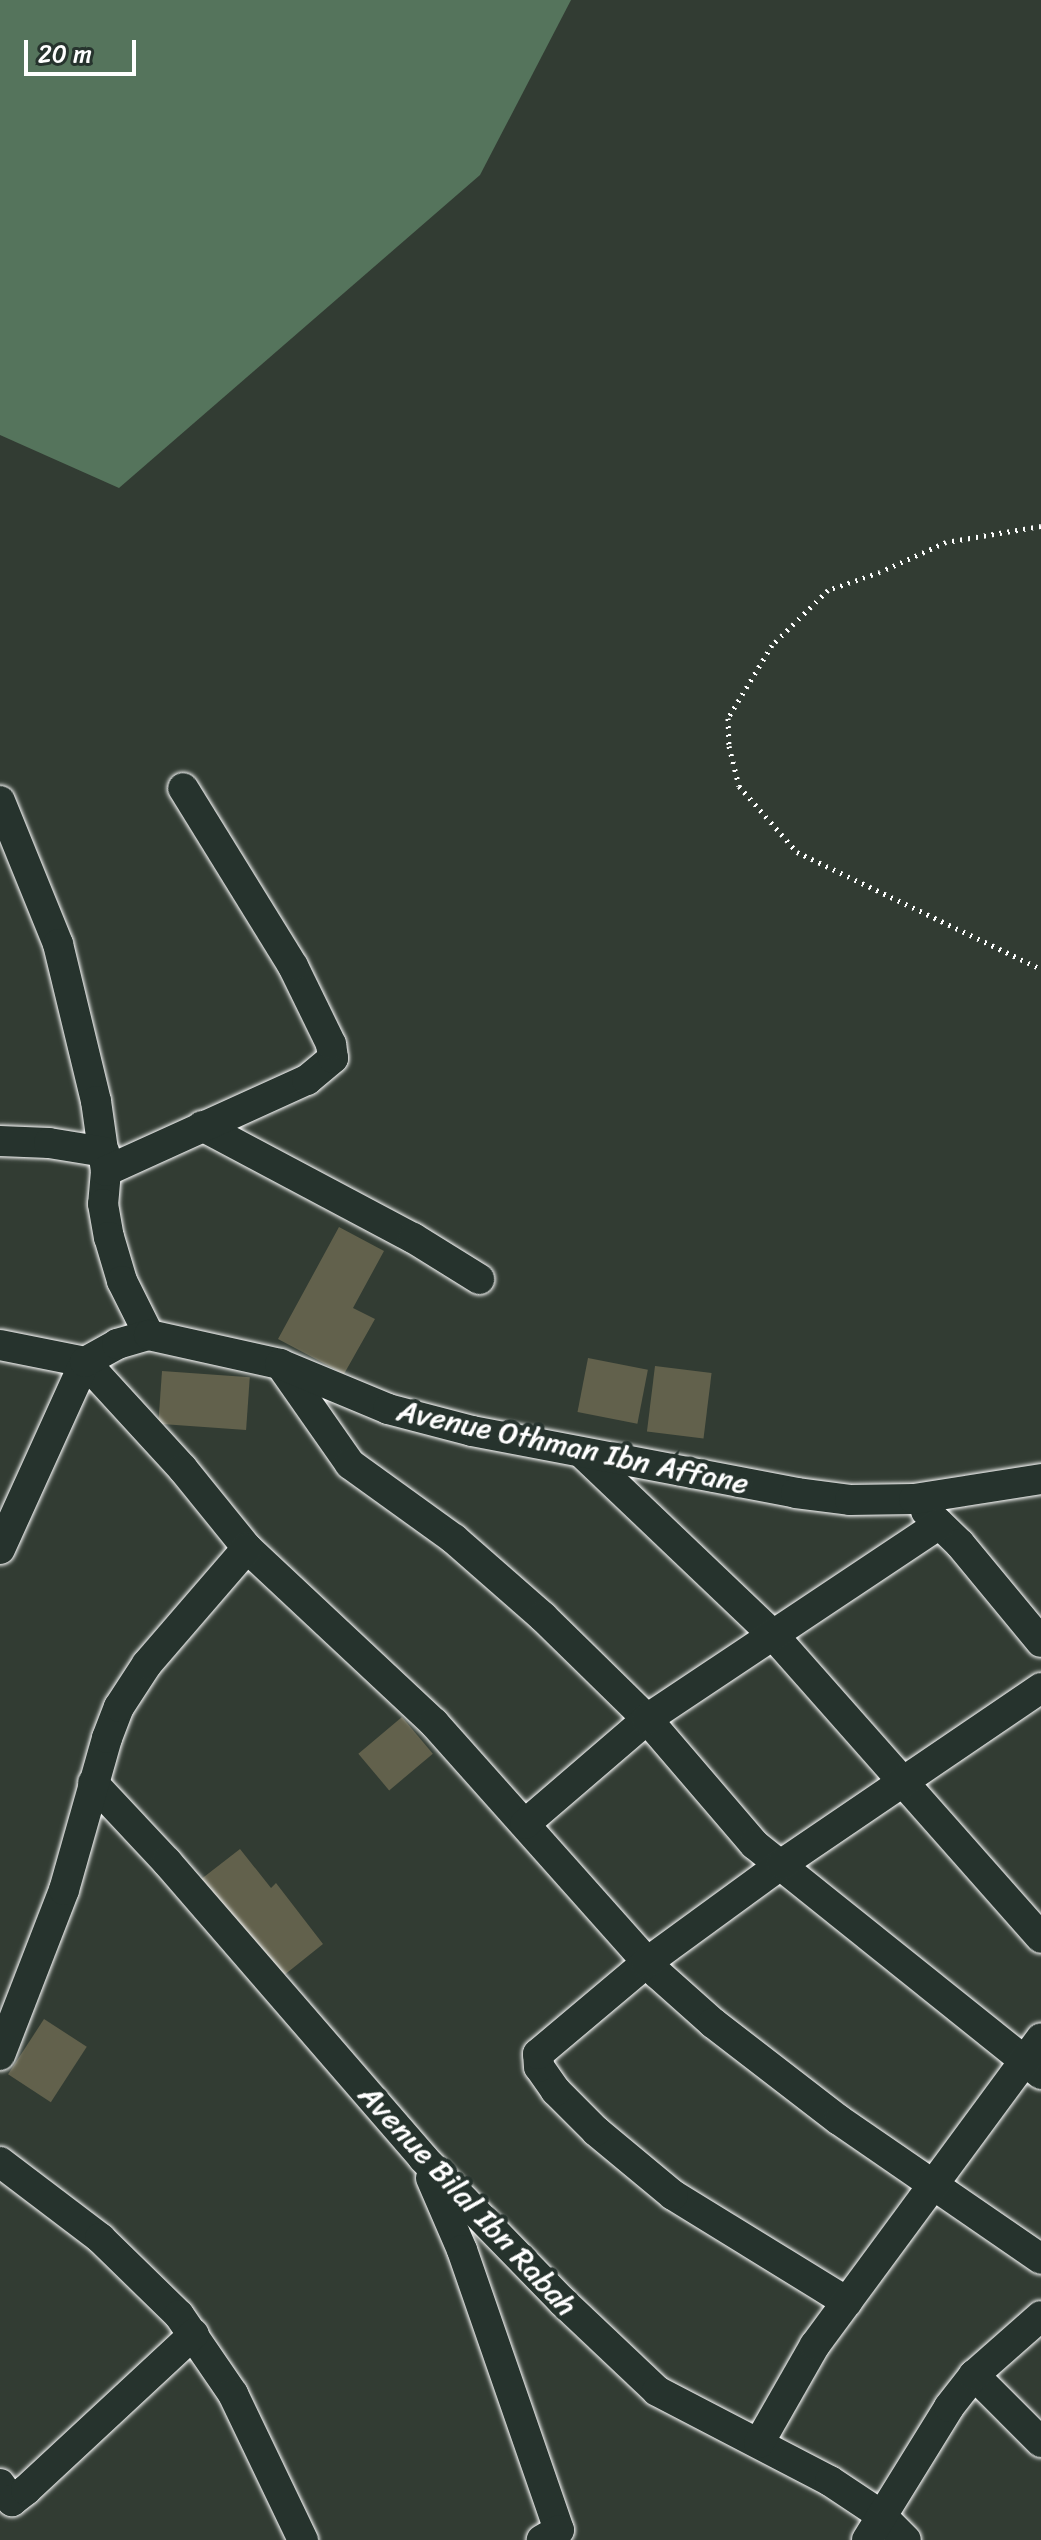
<!DOCTYPE html>
<html>
<head>
<meta charset="utf-8">
<style>
	body { margin:0 }
	#map { position:relative; width:1041px; height:2540px; overflow:hidden; background:#323c33; font-family:Sriracha,sans-serif }
	div>[style] { position:absolute }
	[style*='--x'] { left:calc(var(--x)*1px); top:calc(var(--y)*1px); width:calc(var(--w)*1px); rotate:calc(var(--a)*1deg) }
	.green>* { inset:0; background:#55745c }
	.building>* { inset:0; background:#62614c; transform-origin:0 0 }
	.path>* { height:5px; margin-top:-2.5px; transform-origin:0; background:repeating-linear-gradient(90deg,#fff 0 2px,transparent 0 8px) }
	.roads { filter:drop-shadow(0 0 2px #fff) drop-shadow(0 0 2px #fff) }
	.minor>* { height:30px; margin:-15px; padding:0 15px; transform-origin:15px; border-radius:15px; background:#26332d }
	span { translate:-50% -50%; white-space:nowrap; text-align:center; line-height:1.15; -webkit-text-stroke:8px #26332d; paint-order:stroke }
	.street-label { font-size:30px; color:#fff }
	.scale { position:absolute; left:24px; top:40px; width:112px; height:36px; box-sizing:border-box; border:4px solid #fff; border-top:0; padding-left:10px; font-size:24px; line-height:28px; white-space:nowrap; color:#fff; -webkit-text-stroke:6px #26332d; paint-order:stroke }
</style>
</head>
<body>
<div id="map">
	<div class="green">
		<div style="clip-path:polygon(0 0,571px 0,480px 175px,119px 488px,0 435px)"></div>
	</div>
	<div class="building">
		<div style="clip-path:polygon(339px 1227px,384px 1251px,353px 1308px,375px 1319px,344px 1374px,278px 1339px)"></div>
		<div style="left:588px;top:1358px;width:61px;height:55px;rotate:11deg"></div>
		<div style="left:655px;top:1366px;width:57px;height:66px;rotate:7deg"></div>
		<div style="left:162px;top:1371px;width:88px;height:53px;rotate:4deg"></div>
		<div style="left:402px;top:1717px;width:48px;height:57px;rotate:50deg"></div>
		<div style="clip-path:polygon(240px 1849px,271px 1888px,276px 1883px,323px 1944px,278px 1980px,200px 1880px)"></div>
		<div style="left:44px;top:2019px;width:51px;height:66px;rotate:33deg"></div>
	</div>
	<div class="path">
		<div style="--x:1041;--y:526;--w:96;--a:170.4"></div>
		<div style="--x:946;--y:542;--w:72;--a:155.6"></div>
		<div style="--x:880;--y:572;--w:55;--a:160.9"></div>
		<div style="--x:828;--y:590;--w:78;--a:135.5"></div>
		<div style="--x:772;--y:645;--w:85;--a:121.1"></div>
		<div style="--x:728;--y:718;--w:28;--a:88"></div>
		<div style="--x:729;--y:746;--w:41;--a:76"></div>
		<div style="--x:739;--y:786;--w:88;--a:48.7"></div>
		<div style="--x:797;--y:852;--w:271;--a:25.6"></div>
	</div>
	<div class="roads">
		<div class="minor">
			<div style="--x:0;--y:801;--w:154;--a:67.9"></div>
			<div style="--x:58;--y:944;--w:162;--a:76.4"></div>
			<div style="--x:96;--y:1101;--w:71;--a:81.9"></div>
			<div style="--x:106;--y:1171;--w:33;--a:95"></div>
			<div style="--x:103;--y:1204;--w:34;--a:80"></div>
			<div style="--x:109;--y:1237;--w:46;--a:73.5"></div>
			<div style="--x:122;--y:1281;--w:60;--a:63.4"></div>
			<div style="--x:202;--y:1126;--w:239;--a:28"></div>
			<div style="--x:413;--y:1238;--w:78;--a:31.8"></div>
			<div style="--x:0;--y:1141;--w:49;--a:2.3"></div>
			<div style="--x:49;--y:1143;--w:56;--a:9.3"></div>
			<div style="--x:106;--y:1171;--w:221;--a:-24.4"></div>
			<div style="--x:307;--y:1080;--w:34;--a:-40"></div>
			<div style="--x:333;--y:1058;--w:14;--a:-98"></div>
			<div style="--x:331;--y:1044;--w:87;--a:-116"></div>
			<div style="--x:293;--y:966;--w:209;--a:-121.7"></div>
			<div style="--x:0;--y:1345;--w:87;--a:11.3"></div>
			<div style="--x:85;--y:1362;--w:145;--a:47.5"></div>
			<div style="--x:183;--y:1469;--w:102;--a:51"></div>
			<div style="--x:247;--y:1548;--w:256;--a:43.1"></div>
			<div style="--x:434;--y:1723;--w:336;--a:48.3"></div>
			<div style="--x:658;--y:1974;--w:74;--a:41.7"></div>
			<div style="--x:713;--y:2023;--w:159;--a:37.6"></div>
			<div style="--x:839;--y:2120;--w:245;--a:34.5"></div>
			<div style="--x:280;--y:1364;--w:122;--a:55"></div>
			<div style="--x:350;--y:1464;--w:128;--a:35.8"></div>
			<div style="--x:454;--y:1539;--w:118;--a:41.2"></div>
			<div style="--x:543;--y:1617;--w:146;--a:44.4"></div>
			<div style="--x:647;--y:1719;--w:165;--a:49.4"></div>
			<div style="--x:754;--y:1844;--w:368;--a:38.7"></div>
			<div style="--x:582;--y:1453;--w:265;--a:43.6"></div>
			<div style="--x:774;--y:1636;--w:403;--a:48.5"></div>
			<div style="--x:926;--y:1511;--w:47;--a:44.1"></div>
			<div style="--x:960;--y:1544;--w:127;--a:50.4"></div>
			<div style="--x:0;--y:1549;--w:205;--a:-65.6"></div>
			<div style="--x:85;--y:1362;--w:37;--a:-29"></div>
			<div style="--x:117;--y:1344;--w:33;--a:-16"></div>
			<div style="--x:149;--y:1335;--w:134;--a:12.5"></div>
			<div style="--x:280;--y:1364;--w:117;--a:22.6"></div>
			<div style="--x:388;--y:1409;--w:87;--a:14.7"></div>
			<div style="--x:472;--y:1431;--w:330;--a:10.8"></div>
			<div style="--x:796;--y:1493;--w:54;--a:7.4"></div>
			<div style="--x:850;--y:1500;--w:64;--a:-0.9"></div>
			<div style="--x:914;--y:1499;--w:129;--a:-8.9"></div>
			<div style="--x:93;--y:1783;--w:108;--a:46.9"></div>
			<div style="--x:167;--y:1862;--w:391;--a:49.1"></div>
			<div style="--x:423;--y:2158;--w:201;--a:45.8"></div>
			<div style="--x:563;--y:2302;--w:129;--a:43.4"></div>
			<div style="--x:657;--y:2391;--w:195;--a:27.5"></div>
			<div style="--x:830;--y:2481;--w:61;--a:33.7"></div>
			<div style="--x:881;--y:2515;--w:35;--a:45"></div>
			<div style="--x:525;--y:1824;--w:161;--a:-40.7"></div>
			<div style="--x:647;--y:1719;--w:351;--a:-33.7"></div>
			<div style="--x:0;--y:2055;--w:177;--a:-68.8"></div>
			<div style="--x:64;--y:1890;--w:158;--a:-74.2"></div>
			<div style="--x:107;--y:1738;--w:33;--a:-69"></div>
			<div style="--x:119;--y:1707;--w:51;--a:-56.9"></div>
			<div style="--x:147;--y:1664;--w:153;--a:-49.2"></div>
			<div style="--x:0;--y:2162;--w:126;--a:37.2"></div>
			<div style="--x:100;--y:2238;--w:110;--a:44.3"></div>
			<div style="--x:179;--y:2315;--w:96;--a:55.6"></div>
			<div style="--x:233;--y:2394;--w:162;--a:64.4"></div>
			<div style="--x:431;--y:2178;--w:78;--a:66.7"></div>
			<div style="--x:462;--y:2250;--w:296;--a:70.9"></div>
			<div style="--x:559;--y:2530;--w:20;--a:150"></div>
			<div style="--x:847;--y:2302;--w:204;--a:-148.4"></div>
			<div style="--x:673;--y:2195;--w:100;--a:-140.3"></div>
			<div style="--x:596;--y:2131;--w:57;--a:-135"></div>
			<div style="--x:556;--y:2091;--w:29;--a:-125"></div>
			<div style="--x:539;--y:2067;--w:13;--a:-94"></div>
			<div style="--x:538;--y:2054;--w:141;--a:-40.1"></div>
			<div style="--x:646;--y:1963;--w:168;--a:-36.1"></div>
			<div style="--x:782;--y:1864;--w:313;--a:-34.2"></div>
			<div style="--x:974;--y:2375;--w:95;--a:45"></div>
			<div style="--x:759;--y:2443;--w:113;--a:-60.3"></div>
			<div style="--x:815;--y:2345;--w:381;--a:-53.6"></div>
			<div style="--x:0;--y:2484;--w:21;--a:55"></div>
			<div style="--x:12;--y:2501;--w:18;--a:-38"></div>
			<div style="--x:26;--y:2490;--w:229;--a:-42.9"></div>
			<div style="--x:867;--y:2540;--w:156;--a:-58.3"></div>
			<div style="--x:949;--y:2407;--w:41;--a:-52"></div>
			<div style="--x:974;--y:2375;--w:89;--a:-41.4"></div>
		</div>
	</div>
	<div class="street-label">
		<span style="left:573px;top:1447px;rotate:12deg">Avenue Othman Ibn Affane</span>
		<span style="left:468px;top:2200px;rotate:47deg">Avenue Bilal Ibn Rabah</span>
	</div>
	<div class="scale">20 m</div>
</div>
</body>
</html>
